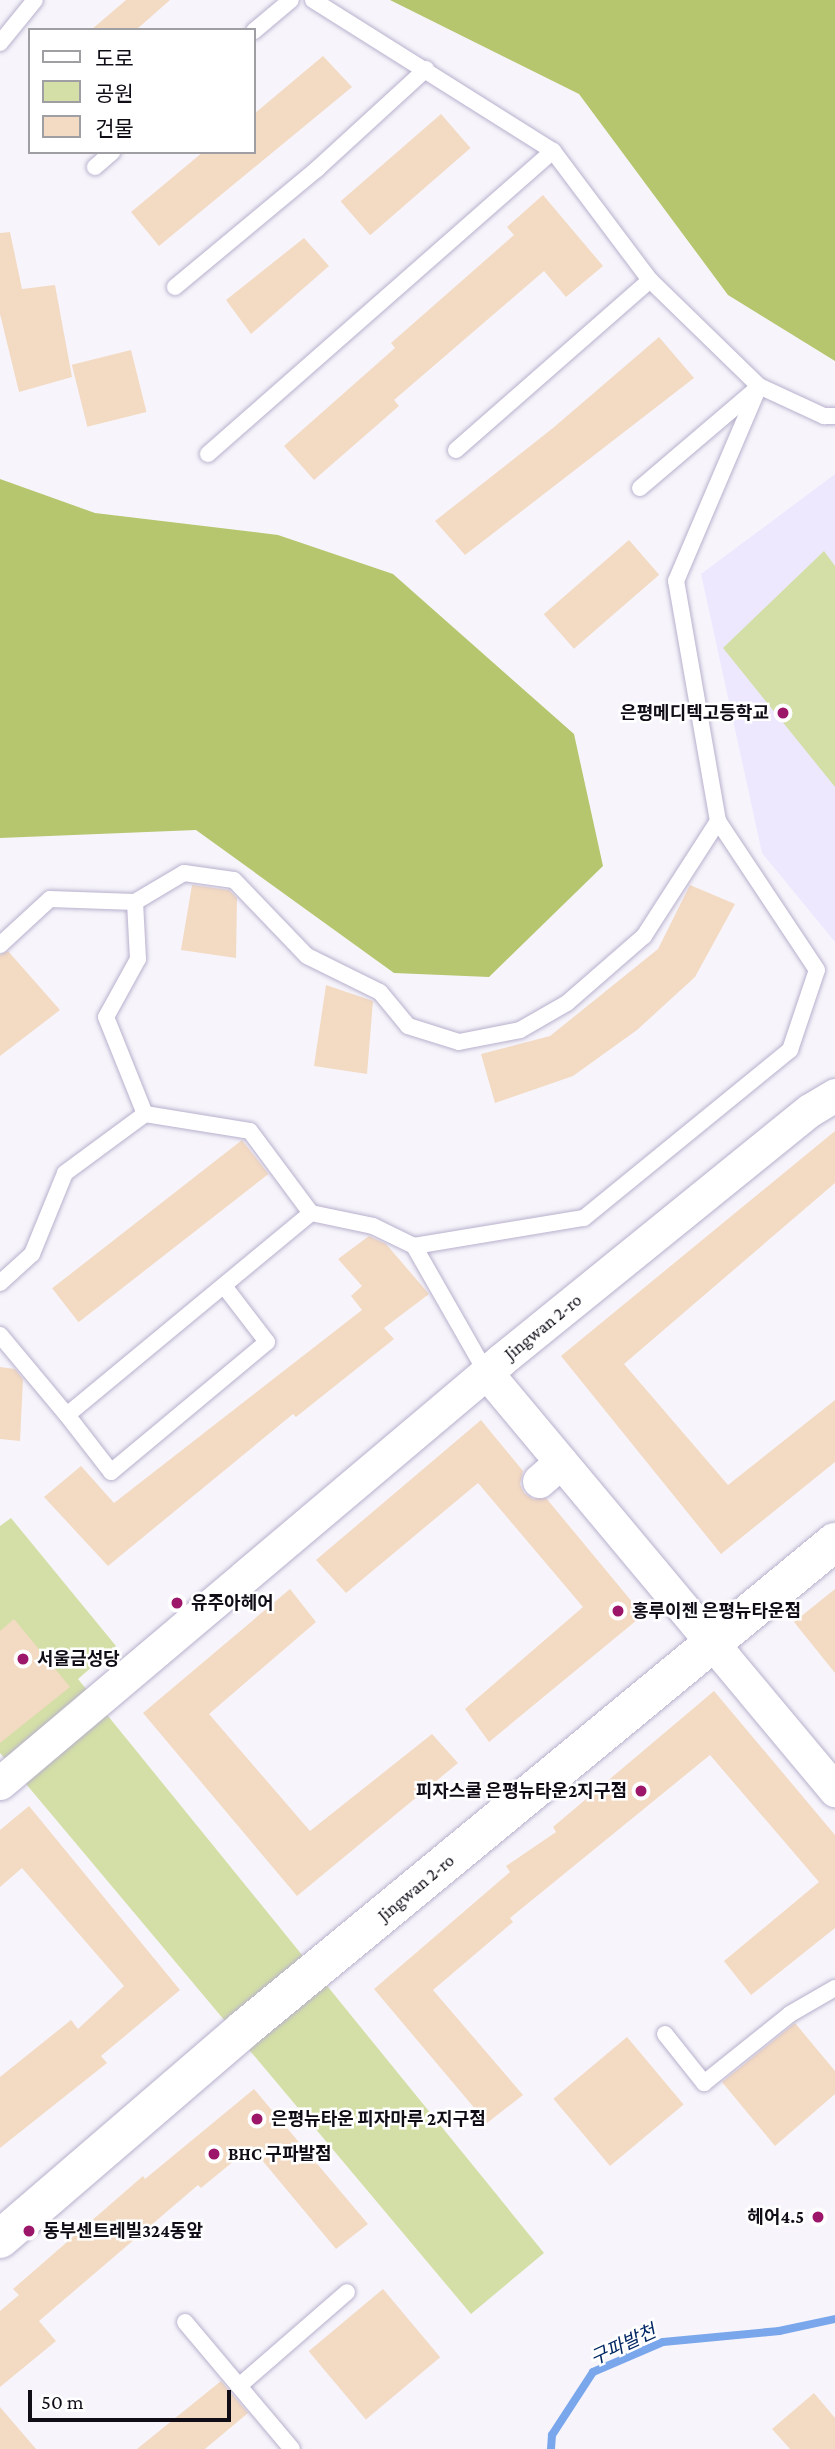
<!DOCTYPE html>
<html>
<head>
<meta charset="utf-8">
<style>
	body { margin:0 }
	#map { position:relative; width:835px; height:2449px; overflow:hidden; background:#f7f5fb; font-family:"Crimson Pro","Noto Sans KR",serif }
	div>[style] { position:absolute }
	[style*='--x'] { left:calc(var(--x)*1px); top:calc(var(--y)*1px); width:calc(var(--w)*1px); rotate:calc(var(--a)*1deg) }
	.built>* { inset:0; background:#eee8ff }
	.green>* { inset:0; background:#d3dfa6 }
	.forest>* { inset:0; background:#b6c66f }
	.stream>* { height:8px; margin:-4px; padding:0 4px; transform-origin:4px; border-radius:4px; background:#7aa6ec }
	.building>* { inset:0; background:#f3dac3; transform-origin:0 0 }
	.roads { filter:drop-shadow(0 0 2px #b8b0cd) drop-shadow(0 0 2px #b8b0cd) }
	.lane>* { height:16px; margin:-8px; padding:0 8px; transform-origin:8px; border-radius:8px; background:#fff }
	.street>* { height:33px; margin:-16.5px; padding:0 16.5px; transform-origin:16.5px; border-radius:16.5px; background:#fff }
	.secondary>* { height:38px; margin:-19px; padding:0 19px; transform-origin:19px; border-radius:19px; background:#fff }
	.dots>* { width:19px; height:19px; translate:-50% -50%; box-sizing:border-box; border:4px solid #fff; border-radius:50% }
	span { translate:-50% -50%; white-space:nowrap; text-align:center; line-height:1.15; -webkit-text-stroke:5px #fff; paint-order:stroke }
	.poi-label { font-size:18px; color:#100d17; font-weight:700 }
	.right { translate:-100% -50%; text-align:right }
	.left { translate:0 -50%; text-align:left }
	.street-label { font-size:18px; color:#100d17 }
	.water-label { font-size:19px; color:#012764; font-style:italic }
	.legend { position:absolute; left:28px; top:28px; width:228px; height:126px; box-sizing:border-box; background:#fff; border:2px solid #9f9ea2; margin:0; padding:9px 12px; list-style:none; font-size:21px; color:#100d17 }
	.legend li { display:flex; align-items:center; gap:14px; height:35px }
	.legend b { width:35px; border:2px solid #9f9ea2 }
	.scale { position:absolute; left:28px; top:2390px; width:203px; height:32px; box-sizing:border-box; border:4px solid #100d17; border-top:0; padding-left:9px; font-size:21px; line-height:24px; white-space:nowrap; color:#100d17; -webkit-text-stroke:5px #fff; paint-order:stroke }
</style>
</head>
<body>
<div id="map">
	<div class="built">
		<div style="clip-path:polygon(835px 474px,835px 942px,762px 853px,701px 574px)"></div>
	</div>
	<div class="green">
		<div style="clip-path:polygon(824px 551px,835px 566px,835px 787px,723px 648px)"></div>
		<div style="clip-path:polygon(11px 1518px,116px 1646px,78px 1679px,544px 2253px,471px 2314px,0 1753px,0 1526px)"></div>
	</div>
	<div class="forest">
		<div style="clip-path:polygon(390px 0,835px 0,835px 361px,728px 295px,579px 94px)"></div>
		<div style="clip-path:polygon(0 479px,95px 513px,278px 535px,393px 574px,574px 734px,603px 866px,489px 977px,394px 973px,196px 830px,0 838px)"></div>
	</div>
	<div class="stream">
		<div style="--x:551;--y:2449;--w:14;--a:-86"></div>
		<div style="--x:552;--y:2435;--w:75;--a:-56.9"></div>
		<div style="--x:593;--y:2372;--w:76;--a:-23.2"></div>
		<div style="--x:663;--y:2342;--w:117;--a:-5.4"></div>
		<div style="--x:779;--y:2331;--w:57;--a:-12.1"></div>
	</div>
	<div class="building">
		<div style="clip-path:polygon(126px 0,170px 0,136px 30px,91px 30px)"></div>
		<div style="clip-path:polygon(323px 56px,352px 87px,159px 246px,131px 212px,203px 152px,254px 152px,254px 114px)"></div>
		<div style="left:441px;top:114px;width:45px;height:133px;rotate:49deg"></div>
		<div style="clip-path:polygon(543px 195px,603px 266px,566px 297px,544px 271px,394px 400px,399px 406px,314px 480px,284px 446px,395px 348px,391px 343px,514px 235px,507px 227px)"></div>
		<div style="clip-path:polygon(10px 232px,22px 289px,55px 285px,72px 377px,19px 392px,0 314px,0 233px)"></div>
		<div style="clip-path:polygon(304px 238px,329px 266px,251px 334px,226px 300px)"></div>
		<div style="clip-path:polygon(659px 337px,694px 378px,465px 555px,435px 521px,553px 428px)"></div>
		<div style="left:131px;top:350px;width:64px;height:61px;rotate:76deg"></div>
		<div style="left:629px;top:540px;width:46px;height:113px;rotate:49deg"></div>
		<div style="clip-path:polygon(192px 885px,229px 890px,237px 898px,236px 958px,181px 950px)"></div>
		<div style="clip-path:polygon(690px 885px,735px 904px,695px 977px,637px 1030px,573px 1076px,495px 1103px,481px 1054px,550px 1036px,658px 949px)"></div>
		<div style="clip-path:polygon(8px 951px,60px 1010px,0 1056px,0 955px)"></div>
		<div style="clip-path:polygon(326px 985px,373px 1001px,367px 1074px,314px 1066px)"></div>
		<div style="clip-path:polygon(835px 1131px,835px 1183px,624px 1364px,728px 1485px,835px 1400px,835px 1462px,721px 1554px,561px 1356px)"></div>
		<div style="left:242px;top:1140px;width:43px;height:241px;rotate:52deg"></div>
		<div style="clip-path:polygon(369px 1236px,386px 1244px,429px 1294px,384px 1328px,394px 1339px,296px 1417px,293px 1414px,108px 1566px,44px 1497px,81px 1466px,114px 1503px,362px 1310px,351px 1296px,362px 1286px,338px 1259px)"></div>
		<div style="clip-path:polygon(0 1367px,15px 1369px,23px 1379px,20px 1441px,0 1439px)"></div>
		<div style="clip-path:polygon(481px 1420px,523px 1471px,520px 1484px,524px 1493px,533px 1499px,546px 1498px,643px 1615px,489px 1742px,465px 1709px,583px 1607px,478px 1483px,346px 1593px,316px 1560px)"></div>
		<div style="clip-path:polygon(290px 1589px,316px 1622px,209px 1714px,310px 1831px,432px 1734px,458px 1763px,297px 1896px,143px 1713px)"></div>
		<div style="clip-path:polygon(835px 1589px,835px 1673px,794px 1622px)"></div>
		<div style="clip-path:polygon(14px 1619px,70px 1687px,0 1743px,0 1631px)"></div>
		<div style="clip-path:polygon(714px 1691px,835px 1835px,835px 1928px,751px 1995px,724px 1961px,819px 1882px,710px 1755px,510px 1918px,513px 1922px,433px 1990px,523px 2095px,487px 2123px,374px 1989px,510px 1872px,506px 1866px,556px 1832px,553px 1827px)"></div>
		<div style="clip-path:polygon(29px 1806px,180px 1990px,101px 2056px,107px 2063px,0 2148px,0 2077px,71px 2020px,78px 2029px,124px 1986px,22px 1868px,0 1887px,0 1830px)"></div>
		<div style="clip-path:polygon(795px 2023px,835px 2071px,835px 2094px,775px 2146px,722px 2082px)"></div>
		<div style="left:627px;top:2037px;width:88px;height:96px;rotate:50deg"></div>
		<div style="clip-path:polygon(254px 2089px,368px 2224px,336px 2249px,251px 2147px,201px 2188px,198px 2185px,39px 2321px,56px 2341px,0 2387px,0 2311px,19px 2295px,13px 2289px,143px 2176px,145px 2179px)"></div>
		<div style="left:383px;top:2289px;width:89px;height:97px;rotate:50deg"></div>
		<div style="clip-path:polygon(221px 2381px,248px 2413px,205px 2449px,137px 2449px)"></div>
		<div style="clip-path:polygon(814px 2393px,835px 2418px,835px 2449px,790px 2449px,772px 2429px)"></div>
		<div style="clip-path:polygon(0 2407px,36px 2449px,0 2449px)"></div>
	</div>
	<div class="roads">
		<div class="lane">
			<div style="--x:313;--y:0;--w:284;--a:32.2"></div>
			<div style="--x:553;--y:151;--w:161;--a:53.1"></div>
			<div style="--x:650;--y:280;--w:152;--a:44.2"></div>
			<div style="--x:759;--y:386;--w:72;--a:24.8"></div>
			<div style="--x:824;--y:416;--w:11;--a:0"></div>
			<div style="--x:254;--y:31;--w:48;--a:-40"></div>
			<div style="--x:0;--y:43;--w:55;--a:-50.9"></div>
			<div style="--x:95;--y:167;--w:23;--a:-41"></div>
			<div style="--x:175;--y:287;--w:185;--a:-39.7"></div>
			<div style="--x:317;--y:169;--w:148;--a:-42.5"></div>
			<div style="--x:456;--y:450;--w:258;--a:-41.2"></div>
			<div style="--x:208;--y:454;--w:459;--a:-41.3"></div>
			<div style="--x:640;--y:488;--w:151;--a:-40.4"></div>
			<div style="--x:135;--y:902;--w:57;--a:87"></div>
			<div style="--x:138;--y:959;--w:66;--a:118.9"></div>
			<div style="--x:106;--y:1017;--w:105;--a:68.1"></div>
			<div style="--x:0;--y:945;--w:68;--a:-42.6"></div>
			<div style="--x:50;--y:899;--w:85;--a:2"></div>
			<div style="--x:135;--y:902;--w:57;--a:-30.6"></div>
			<div style="--x:184;--y:873;--w:50;--a:8"></div>
			<div style="--x:234;--y:880;--w:105;--a:46.2"></div>
			<div style="--x:307;--y:956;--w:81;--a:26.3"></div>
			<div style="--x:380;--y:992;--w:44;--a:50.5"></div>
			<div style="--x:408;--y:1026;--w:53;--a:17.4"></div>
			<div style="--x:459;--y:1042;--w:62;--a:-11.1"></div>
			<div style="--x:520;--y:1030;--w:54;--a:-29.9"></div>
			<div style="--x:567;--y:1003;--w:102;--a:-41"></div>
			<div style="--x:644;--y:936;--w:137;--a:-57.2"></div>
			<div style="--x:414;--y:1246;--w:145;--a:60.3"></div>
			<div style="--x:0;--y:1283;--w:43;--a:-42.2"></div>
			<div style="--x:32;--y:1254;--w:87;--a:-67.8"></div>
			<div style="--x:65;--y:1173;--w:99;--a:-36.4"></div>
			<div style="--x:145;--y:1114;--w:106;--a:9.2"></div>
			<div style="--x:250;--y:1131;--w:102;--a:53.4"></div>
			<div style="--x:311;--y:1213;--w:63;--a:11.8"></div>
			<div style="--x:373;--y:1226;--w:46;--a:26"></div>
			<div style="--x:414;--y:1246;--w:172;--a:-9.4"></div>
			<div style="--x:584;--y:1218;--w:266;--a:-39.2"></div>
			<div style="--x:790;--y:1050;--w:84;--a:-71.4"></div>
			<div style="--x:817;--y:970;--w:179;--a:-123.6"></div>
			<div style="--x:718;--y:821;--w:244;--a:-99.9"></div>
			<div style="--x:676;--y:581;--w:212;--a:-66.9"></div>
			<div style="--x:0;--y:1335;--w:104;--a:50.1"></div>
			<div style="--x:67;--y:1415;--w:317;--a:-39.6"></div>
			<div style="--x:67;--y:1415;--w:72;--a:52.3"></div>
			<div style="--x:111;--y:1472;--w:203;--a:-39.8"></div>
			<div style="--x:267;--y:1342;--w:71;--a:-127.5"></div>
			<div style="--x:665;--y:2034;--w:63;--a:51.5"></div>
			<div style="--x:704;--y:2083;--w:110;--a:-38.7"></div>
			<div style="--x:790;--y:2014;--w:52;--a:-30"></div>
			<div style="--x:185;--y:2322;--w:166;--a:49.9"></div>
			<div style="--x:239;--y:2386;--w:143;--a:-41"></div>
		</div>
		<div class="street">
			<div style="--x:486;--y:1372;--w:545;--a:50.14"></div>
			<div style="--x:539;--y:1481;--w:29;--a:-41"></div>
			<div style="--x:0;--y:1783;--w:656;--a:-40.17"></div>
			<div style="--x:501;--y:1360;--w:397;--a:-39"></div>
			<div style="--x:810;--y:1110;--w:29;--a:-31"></div>
		</div>
		<div class="secondary">
			<div style="--x:0;--y:2239;--w:322;--a:-40.7"></div>
			<div style="--x:244;--y:2029;--w:766;--a:-39.49"></div>
		</div>
	</div>
	<div class="dots">
		<div style="left:783px;top:713px;background:#9c176a"></div>
		<div style="left:177px;top:1603px;background:#9c176a"></div>
		<div style="left:618px;top:1611px;background:#9c176a"></div>
		<div style="left:23px;top:1659px;background:#9c176a"></div>
		<div style="left:641px;top:1791px;background:#9c176a"></div>
		<div style="left:257px;top:2119px;background:#9c176a"></div>
		<div style="left:214px;top:2154px;background:#9c176a"></div>
		<div style="left:818px;top:2217px;background:#9c176a"></div>
		<div style="left:29px;top:2231px;background:#9c176a"></div>
	</div>
	<div class="poi-label">
		<span class="right" style="left:769px;top:713px">은평메디텍고등학교</span>
		<span class="left" style="left:191px;top:1603px">유주아헤어</span>
		<span class="left" style="left:632px;top:1611px">홍루이젠 은평뉴타운점</span>
		<span class="left" style="left:37px;top:1659px">서울금성당</span>
		<span class="right" style="left:627px;top:1791px">피자스쿨 은평뉴타운2지구점</span>
		<span class="left" style="left:271px;top:2119px">은평뉴타운 피자마루 2지구점</span>
		<span class="left" style="left:228px;top:2154px">BHC 구파발점</span>
		<span class="right" style="left:804px;top:2217px">헤어4.5</span>
		<span class="left" style="left:43px;top:2231px">동부센트레빌324동앞</span>
	</div>
	<div class="street-label">
		<span style="left:543px;top:1327px;rotate:-39deg">Jingwan 2-ro</span>
		<span style="left:416px;top:1888px;rotate:-40deg">Jingwan 2-ro</span>
	</div>
	<div class="water-label">
		<span style="left:623px;top:2345px;rotate:-25deg">구파발천</span>
	</div>
	<ul class="legend">
	<li><b style="height:9px;background:#fff"></b>도로</li>
	<li><b style="height:19px;background:#d3dfa6"></b>공원</li>
	<li><b style="height:19px;background:#f3dac3"></b>건물</li>
	</ul>
	<div class="scale">50 m</div>
</div>
</body>
</html>
